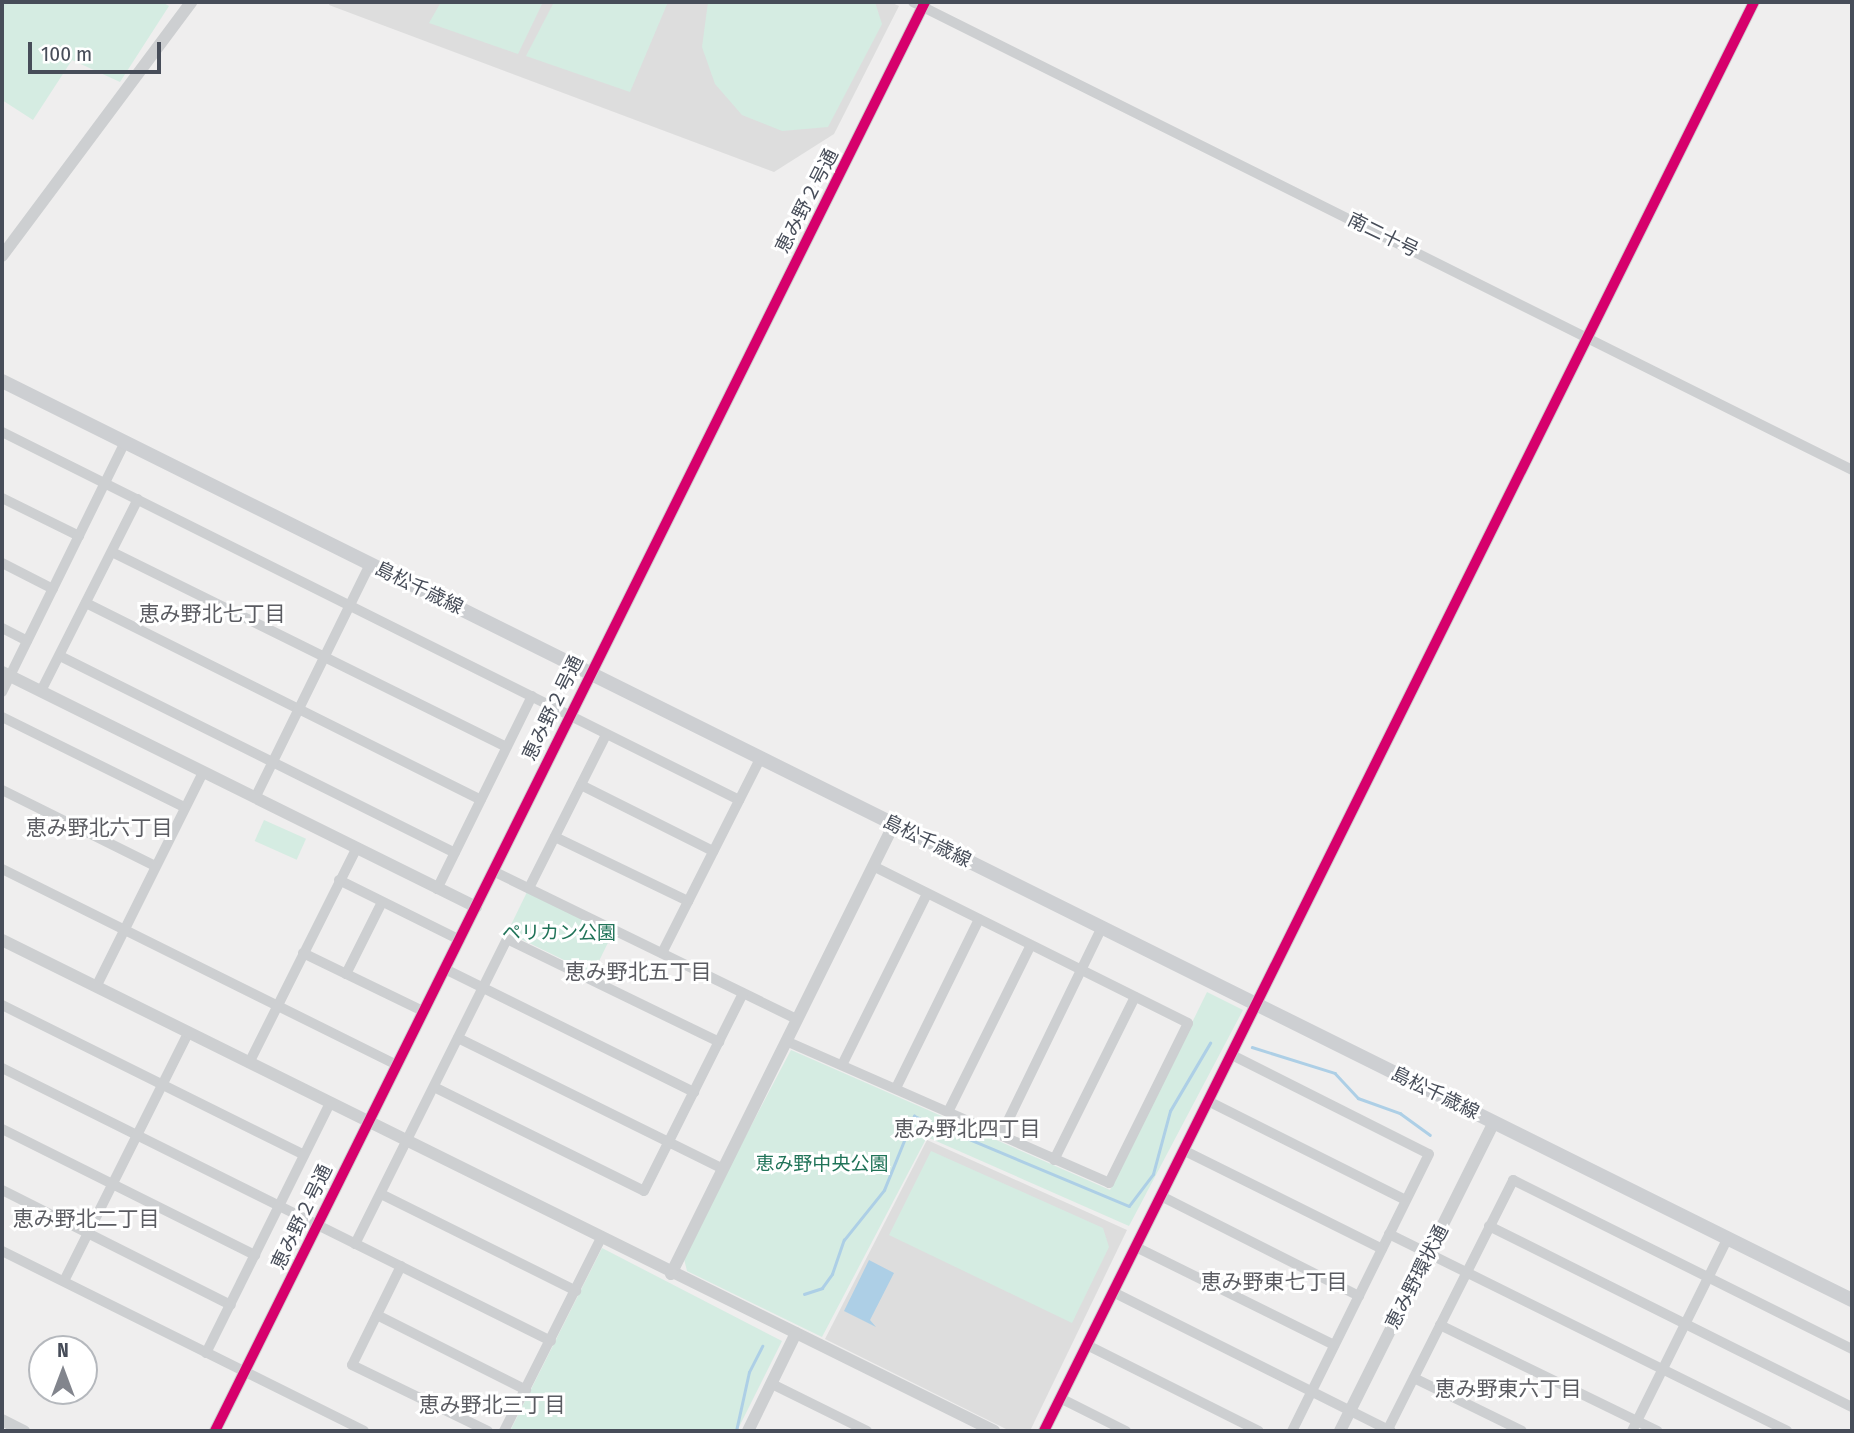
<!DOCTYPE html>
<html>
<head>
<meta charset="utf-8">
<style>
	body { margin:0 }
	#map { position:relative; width:1854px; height:1433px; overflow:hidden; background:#efeeee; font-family:"Fira Sans Condensed","Noto Sans JP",sans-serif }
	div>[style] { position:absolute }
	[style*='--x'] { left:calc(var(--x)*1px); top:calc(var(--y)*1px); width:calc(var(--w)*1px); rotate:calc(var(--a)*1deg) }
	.education>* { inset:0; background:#ddd }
	.green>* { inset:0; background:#d5ece2; transform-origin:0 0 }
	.water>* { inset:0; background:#adcfe6 }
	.stream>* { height:2.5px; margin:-1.25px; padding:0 1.25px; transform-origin:1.25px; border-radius:1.25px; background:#adcfe6 }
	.minor>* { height:10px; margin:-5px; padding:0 5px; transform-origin:5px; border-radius:5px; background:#cdcfd1 }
	.tertiary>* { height:12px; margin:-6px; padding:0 6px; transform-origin:6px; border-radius:6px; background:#cdcfd1 }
	.secondary>* { height:14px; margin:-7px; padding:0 7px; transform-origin:7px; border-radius:7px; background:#cdcfd2 }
	.cycleway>* { height:10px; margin:-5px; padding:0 5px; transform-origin:5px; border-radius:5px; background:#d6006c }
	span { translate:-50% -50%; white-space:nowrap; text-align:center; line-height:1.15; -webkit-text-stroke:6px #fff; paint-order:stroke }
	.street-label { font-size:19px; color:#474d59 }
	.park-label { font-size:19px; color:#207358 }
	.neighbourhood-label { font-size:21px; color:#5b5c62 }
	.frame { position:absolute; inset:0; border:4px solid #474d59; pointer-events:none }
	.north { position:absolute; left:28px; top:1335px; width:70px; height:70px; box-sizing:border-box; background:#fff; border:2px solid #b5b8bd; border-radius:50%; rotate:0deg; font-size:19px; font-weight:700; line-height:28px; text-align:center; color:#474d59 }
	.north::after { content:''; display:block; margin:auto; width:24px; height:32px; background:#82858d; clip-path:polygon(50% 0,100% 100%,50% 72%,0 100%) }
	.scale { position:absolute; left:28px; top:42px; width:133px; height:32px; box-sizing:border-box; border:4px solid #474d59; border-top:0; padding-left:9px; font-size:21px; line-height:24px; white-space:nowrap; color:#474d59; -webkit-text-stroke:5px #fff; paint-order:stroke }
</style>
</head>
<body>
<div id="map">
	<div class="education">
		<div style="clip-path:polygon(330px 2px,890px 2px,899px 6px,834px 134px,774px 172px,329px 5px)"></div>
		<div style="clip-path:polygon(927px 1140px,1127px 1230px,1030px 1431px,1010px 1431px,825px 1339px)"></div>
	</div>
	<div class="green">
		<div style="clip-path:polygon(2px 2px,162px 2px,169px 6px,120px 82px,72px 60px,33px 120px,2px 100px)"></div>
		<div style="clip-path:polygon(441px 2px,543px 2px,518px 54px,429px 23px)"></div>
		<div style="clip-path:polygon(554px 2px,668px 2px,630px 92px,526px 56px)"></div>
		<div style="clip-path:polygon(708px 2px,875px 2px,882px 24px,828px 127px,782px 131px,742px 115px,715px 84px,702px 47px)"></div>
		<div style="left:264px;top:820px;width:46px;height:23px;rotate:24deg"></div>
		<div style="left:527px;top:892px;width:95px;height:45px;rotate:26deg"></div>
		<div style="clip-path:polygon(1207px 992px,1243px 1010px,1129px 1226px,927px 1137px,822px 1337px,687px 1271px,683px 1255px,791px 1050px,1110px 1190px)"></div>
		<div style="clip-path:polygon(931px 1151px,1103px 1228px,1109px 1247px,1072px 1323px,889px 1235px)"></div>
		<div style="clip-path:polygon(602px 1248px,782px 1341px,737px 1431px,510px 1431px)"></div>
	</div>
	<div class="water">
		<div style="clip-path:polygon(869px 1260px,894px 1273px,870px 1320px,876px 1327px,844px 1311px)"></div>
	</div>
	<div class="stream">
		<div style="--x:1252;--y:1047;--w:87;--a:17.4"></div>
		<div style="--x:1335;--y:1073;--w:34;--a:47"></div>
		<div style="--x:1358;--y:1098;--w:45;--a:19.7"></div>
		<div style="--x:1400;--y:1113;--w:37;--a:36"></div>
		<div style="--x:804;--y:1294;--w:19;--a:-18"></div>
		<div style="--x:822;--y:1288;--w:17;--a:-54"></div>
		<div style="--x:832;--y:1274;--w:36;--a:-71"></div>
		<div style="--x:844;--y:1240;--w:64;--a:-51.3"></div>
		<div style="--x:884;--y:1190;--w:80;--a:-67.9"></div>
		<div style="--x:914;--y:1116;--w:233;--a:22.7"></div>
		<div style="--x:1129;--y:1206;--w:40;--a:-53"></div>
		<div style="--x:1153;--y:1174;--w:65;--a:-74.9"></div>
		<div style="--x:1170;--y:1111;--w:79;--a:-59.5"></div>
		<div style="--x:736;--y:1431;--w:60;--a:-77.6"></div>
		<div style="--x:749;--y:1372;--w:29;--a:-63"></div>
	</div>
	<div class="minor">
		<div style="--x:913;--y:2;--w:1049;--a:26.49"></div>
		<div style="--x:2;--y:432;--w:824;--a:26.53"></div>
		<div style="--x:2;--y:498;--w:86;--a:26.3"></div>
		<div style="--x:112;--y:552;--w:440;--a:26.3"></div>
		<div style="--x:2;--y:563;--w:57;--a:27"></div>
		<div style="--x:86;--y:603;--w:441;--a:26.5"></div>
		<div style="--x:2;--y:628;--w:28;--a:27"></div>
		<div style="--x:60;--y:656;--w:441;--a:26.5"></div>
		<div style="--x:41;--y:691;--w:215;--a:-63.2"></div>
		<div style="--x:2;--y:692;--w:279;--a:-63.8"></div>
		<div style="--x:2;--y:717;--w:203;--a:26.3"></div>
		<div style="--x:581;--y:785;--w:148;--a:26.6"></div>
		<div style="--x:2;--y:790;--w:171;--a:26.4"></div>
		<div style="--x:255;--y:798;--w:261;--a:-63.8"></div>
		<div style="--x:555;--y:837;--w:148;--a:25.7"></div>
		<div style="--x:2;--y:869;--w:440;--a:26.4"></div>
		<div style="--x:493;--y:871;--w:337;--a:26"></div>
		<div style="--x:339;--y:880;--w:135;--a:26.4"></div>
		<div style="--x:529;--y:888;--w:171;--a:-63.3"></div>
		<div style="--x:437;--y:889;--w:215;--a:-63.8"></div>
		<div style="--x:303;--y:953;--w:133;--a:25.8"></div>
		<div style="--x:662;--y:953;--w:217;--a:-63.2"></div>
		<div style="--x:445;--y:969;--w:278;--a:26.3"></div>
		<div style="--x:346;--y:974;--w:80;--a:-63.4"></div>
		<div style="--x:96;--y:987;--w:240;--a:-63.5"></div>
		<div style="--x:2;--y:1005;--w:337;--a:26.4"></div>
		<div style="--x:458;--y:1038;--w:293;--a:26.3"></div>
		<div style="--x:786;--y:1041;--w:353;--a:23.7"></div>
		<div style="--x:1109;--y:1183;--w:178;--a:-63.7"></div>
		<div style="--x:1188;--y:1023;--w:352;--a:-153.5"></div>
		<div style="--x:1232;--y:1055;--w:220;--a:26.7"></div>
		<div style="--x:1429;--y:1154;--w:309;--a:116.3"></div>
		<div style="--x:249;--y:1063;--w:241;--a:-63.4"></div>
		<div style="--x:842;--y:1065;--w:191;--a:-63.6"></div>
		<div style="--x:2;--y:1068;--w:613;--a:26.44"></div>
		<div style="--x:434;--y:1087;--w:234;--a:26.3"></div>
		<div style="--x:644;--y:1191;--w:221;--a:-63.4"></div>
		<div style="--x:896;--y:1088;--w:188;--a:-63.8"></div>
		<div style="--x:1208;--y:1101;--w:221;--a:26.6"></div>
		<div style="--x:948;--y:1112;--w:186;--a:-63.6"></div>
		<div style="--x:2;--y:1129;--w:283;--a:26.5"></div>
		<div style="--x:1001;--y:1135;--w:231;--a:-64.1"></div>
		<div style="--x:1183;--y:1150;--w:222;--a:26.4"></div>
		<div style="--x:1054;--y:1160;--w:182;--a:-63.6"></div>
		<div style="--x:2;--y:1190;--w:256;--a:26.7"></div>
		<div style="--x:381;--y:1194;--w:218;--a:26.4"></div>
		<div style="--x:1161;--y:1196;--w:222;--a:26.8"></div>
		<div style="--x:1489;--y:1226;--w:406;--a:26.5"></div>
		<div style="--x:1389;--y:1234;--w:444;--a:26.3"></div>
		<div style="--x:355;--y:1244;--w:341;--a:-63.5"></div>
		<div style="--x:507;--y:939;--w:236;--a:25.9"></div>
		<div style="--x:1136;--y:1247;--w:221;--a:26.3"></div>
		<div style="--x:2;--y:1251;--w:404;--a:26.4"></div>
		<div style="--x:401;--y:1266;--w:110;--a:116.3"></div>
		<div style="--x:352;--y:1365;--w:151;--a:25.9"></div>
		<div style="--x:64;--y:1281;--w:277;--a:-63.4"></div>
		<div style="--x:1113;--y:1292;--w:311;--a:26.6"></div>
		<div style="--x:377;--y:1315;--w:167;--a:26.7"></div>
		<div style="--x:1440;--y:1325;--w:242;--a:26"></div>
		<div style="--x:1087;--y:1345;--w:192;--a:26.6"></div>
		<div style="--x:206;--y:1353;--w:279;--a:-63.6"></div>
		<div style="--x:1414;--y:1378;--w:120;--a:26.1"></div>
		<div style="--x:772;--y:1384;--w:106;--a:26.3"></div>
		<div style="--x:1060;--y:1398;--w:74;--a:26.6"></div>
		<div style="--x:504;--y:1431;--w:216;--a:-63.3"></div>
		<div style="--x:1387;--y:1431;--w:281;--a:-63.3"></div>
		<div style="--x:1513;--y:1180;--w:379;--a:26.5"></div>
		<div style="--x:1632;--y:1431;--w:216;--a:-63.6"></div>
	</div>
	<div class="tertiary">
		<div style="--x:2;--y:256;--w:317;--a:-53.3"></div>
		<div style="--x:2;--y:672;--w:529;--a:26.37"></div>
		<div style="--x:2;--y:940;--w:1107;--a:26.33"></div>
		<div style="--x:671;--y:1274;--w:502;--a:-63.64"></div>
		<div style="--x:2;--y:1420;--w:25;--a:27"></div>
		<div style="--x:215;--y:1431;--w:1596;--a:-63.58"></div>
		<div style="--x:748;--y:1431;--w:109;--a:-63.9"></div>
		<div style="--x:1044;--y:1431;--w:1596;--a:-63.58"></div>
		<div style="--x:1340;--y:1431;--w:345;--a:-63.5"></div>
	</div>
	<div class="secondary">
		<div style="--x:2;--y:381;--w:2066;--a:26.42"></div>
	</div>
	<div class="cycleway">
		<div style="--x:215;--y:1431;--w:1596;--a:-63.58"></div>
		<div style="--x:1044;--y:1431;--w:1596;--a:-63.58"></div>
	</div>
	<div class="street-label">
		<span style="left:807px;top:201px;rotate:-63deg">恵み野２号通</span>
		<span style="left:1383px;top:235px;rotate:26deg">南二十号</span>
		<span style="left:419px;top:588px;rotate:26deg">島松千歳線</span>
		<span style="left:553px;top:708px;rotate:-64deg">恵み野２号通</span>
		<span style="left:927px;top:841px;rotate:26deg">島松千歳線</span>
		<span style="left:1435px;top:1093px;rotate:26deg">島松千歳線</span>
		<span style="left:302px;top:1217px;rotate:-64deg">恵み野２号通</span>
		<span style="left:1417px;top:1277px;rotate:-63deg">恵み野環状通</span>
	</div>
	<div class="park-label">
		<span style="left:559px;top:933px">ペリカン公園</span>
		<span style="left:822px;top:1164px">恵み野中央公園</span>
	</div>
	<div class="neighbourhood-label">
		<span style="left:212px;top:614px">恵み野北七丁目</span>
		<span style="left:99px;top:828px">恵み野北六丁目</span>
		<span style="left:638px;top:972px">恵み野北五丁目</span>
		<span style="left:967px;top:1129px">恵み野北四丁目</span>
		<span style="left:86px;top:1219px">恵み野北二丁目</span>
		<span style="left:1274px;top:1282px">恵み野東七丁目</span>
		<span style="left:1508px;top:1389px">恵み野東六丁目</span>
		<span style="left:492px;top:1405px">恵み野北三丁目</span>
	</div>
	<div class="frame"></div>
	<div class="north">N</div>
	<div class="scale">100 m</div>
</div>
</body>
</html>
